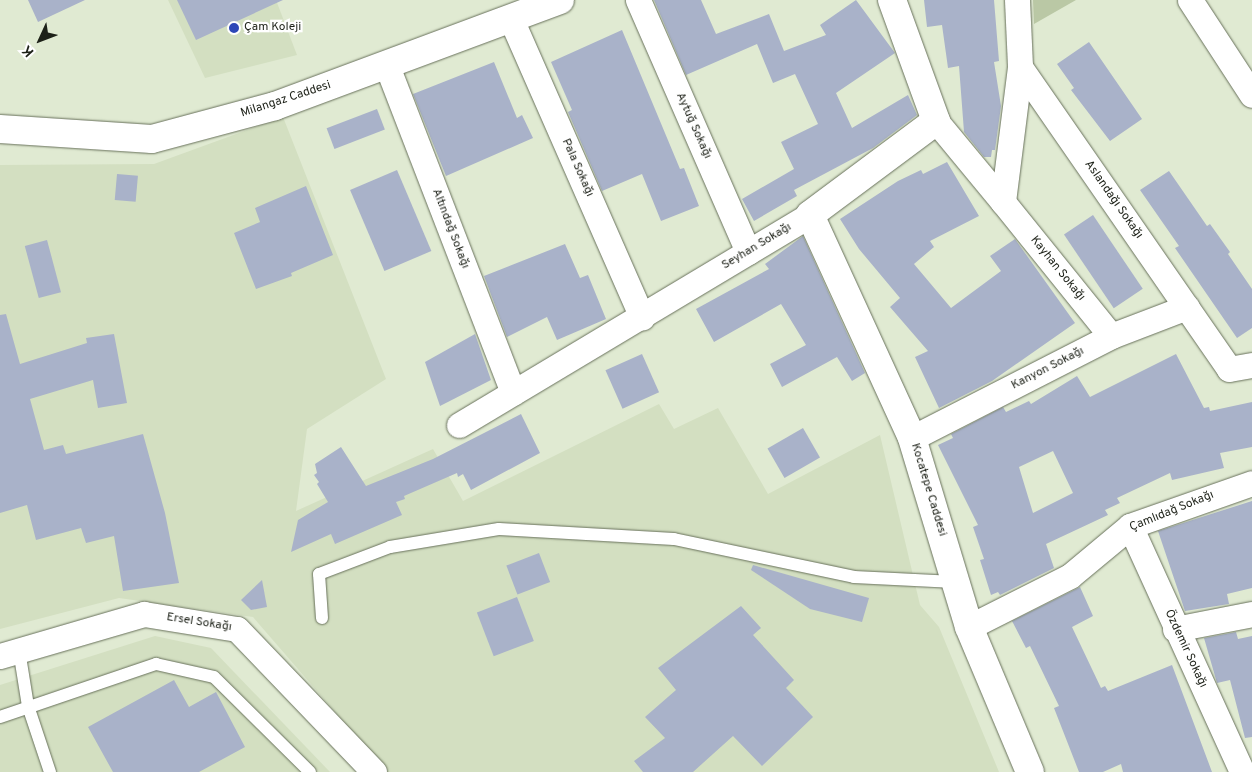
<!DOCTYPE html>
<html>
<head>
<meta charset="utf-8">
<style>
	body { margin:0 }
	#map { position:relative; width:1252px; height:772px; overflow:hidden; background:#e0ead2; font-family:Overpass,sans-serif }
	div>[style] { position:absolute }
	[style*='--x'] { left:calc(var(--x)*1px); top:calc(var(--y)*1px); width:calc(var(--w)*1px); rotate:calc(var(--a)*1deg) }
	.built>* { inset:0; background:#d3dfc1 }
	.green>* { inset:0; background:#bac8a5 }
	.building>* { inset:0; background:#a9b2c9; transform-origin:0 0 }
	.roads { filter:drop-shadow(0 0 1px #68715b) drop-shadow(0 0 1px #68715b) }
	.service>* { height:12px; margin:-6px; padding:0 6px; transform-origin:6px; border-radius:6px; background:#fff }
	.minor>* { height:25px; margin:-12.5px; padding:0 12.5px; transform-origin:12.5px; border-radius:12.5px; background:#fff }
	.tertiary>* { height:28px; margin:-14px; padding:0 14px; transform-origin:14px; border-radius:14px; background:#fff }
	.dots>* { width:14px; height:14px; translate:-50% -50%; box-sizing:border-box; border:2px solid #fff; border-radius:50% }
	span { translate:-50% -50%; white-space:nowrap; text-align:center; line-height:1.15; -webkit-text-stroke:4.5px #fff; paint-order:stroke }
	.poi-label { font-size:12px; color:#1d2118 }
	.left { translate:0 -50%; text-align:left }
	.street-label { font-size:12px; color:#1d2118 }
	.north { position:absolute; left:15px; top:15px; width:50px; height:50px; -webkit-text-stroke:4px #fff; paint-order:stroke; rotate:227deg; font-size:14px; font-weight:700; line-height:20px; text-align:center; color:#1d2118 }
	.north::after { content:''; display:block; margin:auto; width:18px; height:22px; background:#1d2118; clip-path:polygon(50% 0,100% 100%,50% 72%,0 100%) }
</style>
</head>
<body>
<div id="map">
	<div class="built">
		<div style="clip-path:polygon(168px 0,276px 0,297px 55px,205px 78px)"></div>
		<div style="clip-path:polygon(283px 117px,386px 379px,307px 429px,296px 511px,433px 449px,463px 501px,659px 404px,674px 429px,718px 408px,768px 494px,880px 435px,920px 605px,939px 627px,999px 772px,387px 772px,253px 617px,119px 598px,0 629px,0 165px,154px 164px)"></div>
		<div style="clip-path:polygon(155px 636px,211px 648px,330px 772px,0 772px,0 685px)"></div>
	</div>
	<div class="green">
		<div style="clip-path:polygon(1033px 0,1076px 0,1034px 24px)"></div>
	</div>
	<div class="building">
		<div style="clip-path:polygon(28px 0,85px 0,38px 22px)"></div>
		<div style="clip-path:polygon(177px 0,283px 0,196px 40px)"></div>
		<div style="clip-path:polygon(654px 0,701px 0,716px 34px,769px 14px,784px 51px,826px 35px,820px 25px,856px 0,895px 53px,836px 93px,852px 128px,908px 95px,917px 115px,873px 148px,794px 190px,797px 196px,754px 221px,742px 199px,794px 169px,781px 142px,818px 124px,795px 74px,773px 83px,757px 44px,686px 75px)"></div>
		<div style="clip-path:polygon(924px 0,994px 0,999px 61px,994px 62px,1001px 106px,995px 150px,992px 150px,991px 157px,984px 157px,964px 132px,959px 66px,948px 68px,942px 25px,927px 27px)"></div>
		<div style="clip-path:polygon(622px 30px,680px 169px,684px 168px,699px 206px,661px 221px,642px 174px,602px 191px,568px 112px,572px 110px,551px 62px)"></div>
		<div style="clip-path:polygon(1089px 42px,1142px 119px,1110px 141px,1071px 90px,1074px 88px,1057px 64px)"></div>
		<div style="clip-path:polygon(494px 62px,517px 118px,522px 115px,533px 138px,446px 176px,413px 94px)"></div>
		<div style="left:377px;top:109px;width:22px;height:54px;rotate:69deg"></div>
		<div style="clip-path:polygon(947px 162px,979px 216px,930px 241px,934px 247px,914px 264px,951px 308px,1001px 271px,990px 256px,1015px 239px,1075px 323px,992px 381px,939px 408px,915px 357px,928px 351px,890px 307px,900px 298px,859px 249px,840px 219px,898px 181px,921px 170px,923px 174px)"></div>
		<div style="left:397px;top:170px;width:88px;height:51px;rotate:67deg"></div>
		<div style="clip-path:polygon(1169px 171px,1207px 226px,1210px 224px,1230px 252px,1228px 254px,1252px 289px,1252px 328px,1237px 338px,1175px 248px,1179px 246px,1140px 190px)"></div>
		<div style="left:117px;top:174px;width:21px;height:26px;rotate:5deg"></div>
		<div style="clip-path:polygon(306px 186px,333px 255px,291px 273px,292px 276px,256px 289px,234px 233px,260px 222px,255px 208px)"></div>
		<div style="left:1093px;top:215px;width:89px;height:35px;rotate:56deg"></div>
		<div style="clip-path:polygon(803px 236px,865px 373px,852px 381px,837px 357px,782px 387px,770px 364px,806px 345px,781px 304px,714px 342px,696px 309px,769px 269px,765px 264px)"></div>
		<div style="left:47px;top:240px;width:54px;height:23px;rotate:75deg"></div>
		<div style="clip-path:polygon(565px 244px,580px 278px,588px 275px,606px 319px,557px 340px,547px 317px,507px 337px,484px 276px)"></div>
		<div style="clip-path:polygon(6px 314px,20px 364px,87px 343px,86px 338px,114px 334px,127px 403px,98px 408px,93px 380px,30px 399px,44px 450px,63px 445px,66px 454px,143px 434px,165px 513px,179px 583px,123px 591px,114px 536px,86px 543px,81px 528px,36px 540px,27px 505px,0 513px,0 315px)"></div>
		<div style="clip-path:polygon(475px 334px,491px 380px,440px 406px,425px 362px)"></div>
		<div style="left:642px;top:354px;width:42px;height:40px;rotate:66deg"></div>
		<div style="clip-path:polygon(evenodd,1176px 354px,1204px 408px,1209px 407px,1210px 411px,1252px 402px,1252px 447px,1220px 453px,1224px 468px,1172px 480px,1170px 473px,1117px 498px,1120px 503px,1105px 510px,1108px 515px,1046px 544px,1054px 568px,1000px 595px,998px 592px,991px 595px,980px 560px,984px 559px,973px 527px,978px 525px,938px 445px,953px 438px,951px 434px,1003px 407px,1006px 412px,1029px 401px,1031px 404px,1077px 376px,1090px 397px,1176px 354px,1053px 451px,1073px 493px,1033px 513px,1019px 467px,1053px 451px)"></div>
		<div style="clip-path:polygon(521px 414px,540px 453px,471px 490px,463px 474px,458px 477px,457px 473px,404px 496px,405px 499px,396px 502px,402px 515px,335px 544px,331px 534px,291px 552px,298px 520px,328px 502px,317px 484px,319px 482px,314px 475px,317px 473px,315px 464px,341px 447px,366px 486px,433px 459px)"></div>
		<div style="left:803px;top:428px;width:34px;height:41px;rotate:60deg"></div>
		<div style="clip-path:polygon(1252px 501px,1252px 588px,1227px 594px,1229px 604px,1185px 611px,1158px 531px)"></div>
		<div style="left:539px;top:553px;width:31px;height:35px;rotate:69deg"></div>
		<div style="clip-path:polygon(753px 565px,869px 598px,862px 622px,810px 609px,751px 570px)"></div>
		<div style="clip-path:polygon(262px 580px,267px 607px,251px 610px,241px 600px)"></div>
		<div style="clip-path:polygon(1080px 587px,1093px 616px,1072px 627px,1101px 688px,1105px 686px,1108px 691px,1172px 665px,1212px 772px,1123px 772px,1121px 764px,1103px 772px,1079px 772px,1054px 708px,1059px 706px,1030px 646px,1026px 648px,1012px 621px)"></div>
		<div style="left:517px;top:597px;width:47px;height:43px;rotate:69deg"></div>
		<div style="clip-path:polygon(741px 606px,761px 628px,753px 635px,794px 680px,786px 688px,813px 717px,762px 766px,733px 736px,693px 772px,643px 772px,634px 761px,665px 738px,645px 717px,676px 690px,658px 668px)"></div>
		<div style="clip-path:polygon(1236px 632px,1238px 639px,1252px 636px,1252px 737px,1245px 738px,1230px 680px,1217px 683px,1204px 638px)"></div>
		<div style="clip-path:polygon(174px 680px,189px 707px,216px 692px,245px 747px,199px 772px,113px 772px,88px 727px)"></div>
	</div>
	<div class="roads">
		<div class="service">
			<div style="--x:322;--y:618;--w:44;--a:-93.9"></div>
			<div style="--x:319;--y:574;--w:76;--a:-20.8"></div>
			<div style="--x:390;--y:547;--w:110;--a:-9.4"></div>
			<div style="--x:499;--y:529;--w:175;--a:3.3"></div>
			<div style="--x:674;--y:539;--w:184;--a:11.9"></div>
			<div style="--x:854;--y:577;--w:101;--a:2.8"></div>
			<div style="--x:19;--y:650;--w:57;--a:80.9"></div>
			<div style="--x:28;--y:706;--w:70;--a:71.6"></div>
			<div style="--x:0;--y:717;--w:165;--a:-18.8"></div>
			<div style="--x:156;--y:664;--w:59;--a:12.6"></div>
			<div style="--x:214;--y:677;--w:135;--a:44.7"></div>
		</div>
		<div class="minor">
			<div style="--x:638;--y:0;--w:275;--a:66.4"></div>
			<div style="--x:1017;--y:0;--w:67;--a:87.4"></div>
			<div style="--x:1020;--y:67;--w:367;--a:55.3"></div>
			<div style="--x:1229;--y:369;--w:23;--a:-10"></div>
			<div style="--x:1190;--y:0;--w:113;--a:56.9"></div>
			<div style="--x:511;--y:19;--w:326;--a:66.3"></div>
			<div style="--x:387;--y:66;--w:350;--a:68.9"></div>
			<div style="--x:1020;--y:67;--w:136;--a:97.2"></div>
			<div style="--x:1003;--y:202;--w:172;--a:51.1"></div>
			<div style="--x:936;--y:121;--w:105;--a:50.4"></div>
			<div style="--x:459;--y:425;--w:409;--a:-30.9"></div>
			<div style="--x:912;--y:438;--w:224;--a:-27.1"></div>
			<div style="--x:1111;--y:336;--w:81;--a:-20.9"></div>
			<div style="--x:1130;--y:526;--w:270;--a:65.5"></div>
			<div style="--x:969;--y:627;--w:113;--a:-26.8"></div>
			<div style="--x:1070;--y:576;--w:78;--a:-39.8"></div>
			<div style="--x:1130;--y:526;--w:129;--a:-19.4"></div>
			<div style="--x:1175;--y:629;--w:78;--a:-11"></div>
			<div style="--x:0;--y:656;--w:150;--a:-16.3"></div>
			<div style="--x:144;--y:614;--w:94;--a:9.2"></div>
			<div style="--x:237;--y:629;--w:198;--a:46.2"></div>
		</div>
		<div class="tertiary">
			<div style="--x:892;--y:0;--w:129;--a:70"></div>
			<div style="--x:936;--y:121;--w:157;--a:143.3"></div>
			<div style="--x:810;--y:215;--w:245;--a:65.4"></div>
			<div style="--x:912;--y:438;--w:197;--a:73.2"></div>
			<div style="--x:969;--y:627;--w:157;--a:67.2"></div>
			<div style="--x:0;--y:129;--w:152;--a:3.8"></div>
			<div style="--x:152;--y:139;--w:127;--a:-15"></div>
			<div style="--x:275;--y:106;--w:304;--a:-20.4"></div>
		</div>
	</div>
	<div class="dots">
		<div style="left:234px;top:28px;background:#2d47b7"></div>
	</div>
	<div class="poi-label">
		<span class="left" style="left:244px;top:28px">Çam Koleji</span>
	</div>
	<div class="street-label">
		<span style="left:286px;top:100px;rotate:-18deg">Milangaz Caddesi</span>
		<span style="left:693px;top:126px;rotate:66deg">Aytuğ Sokağı</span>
		<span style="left:577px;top:168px;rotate:66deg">Pala Sokağı</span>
		<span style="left:1113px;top:200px;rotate:55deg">Aslandağı Sokağı</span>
		<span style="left:450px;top:229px;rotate:69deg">Altındağ Sokağı</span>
		<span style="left:757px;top:247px;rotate:-31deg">Seyhan Sokağı</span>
		<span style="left:1057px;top:269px;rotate:51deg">Kayhan Sokağı</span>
		<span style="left:1048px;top:369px;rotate:-27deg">Kanyon Sokağı</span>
		<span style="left:928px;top:490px;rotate:73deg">Kocatepe Caddesi</span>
		<span style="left:1172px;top:512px;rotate:-22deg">Çamlıdağ Sokağı</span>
		<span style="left:199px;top:623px;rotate:9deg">Ersel Sokağı</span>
		<span style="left:1185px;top:649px;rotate:65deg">Özdemir Sokağı</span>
	</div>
	<div class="north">K</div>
</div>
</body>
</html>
